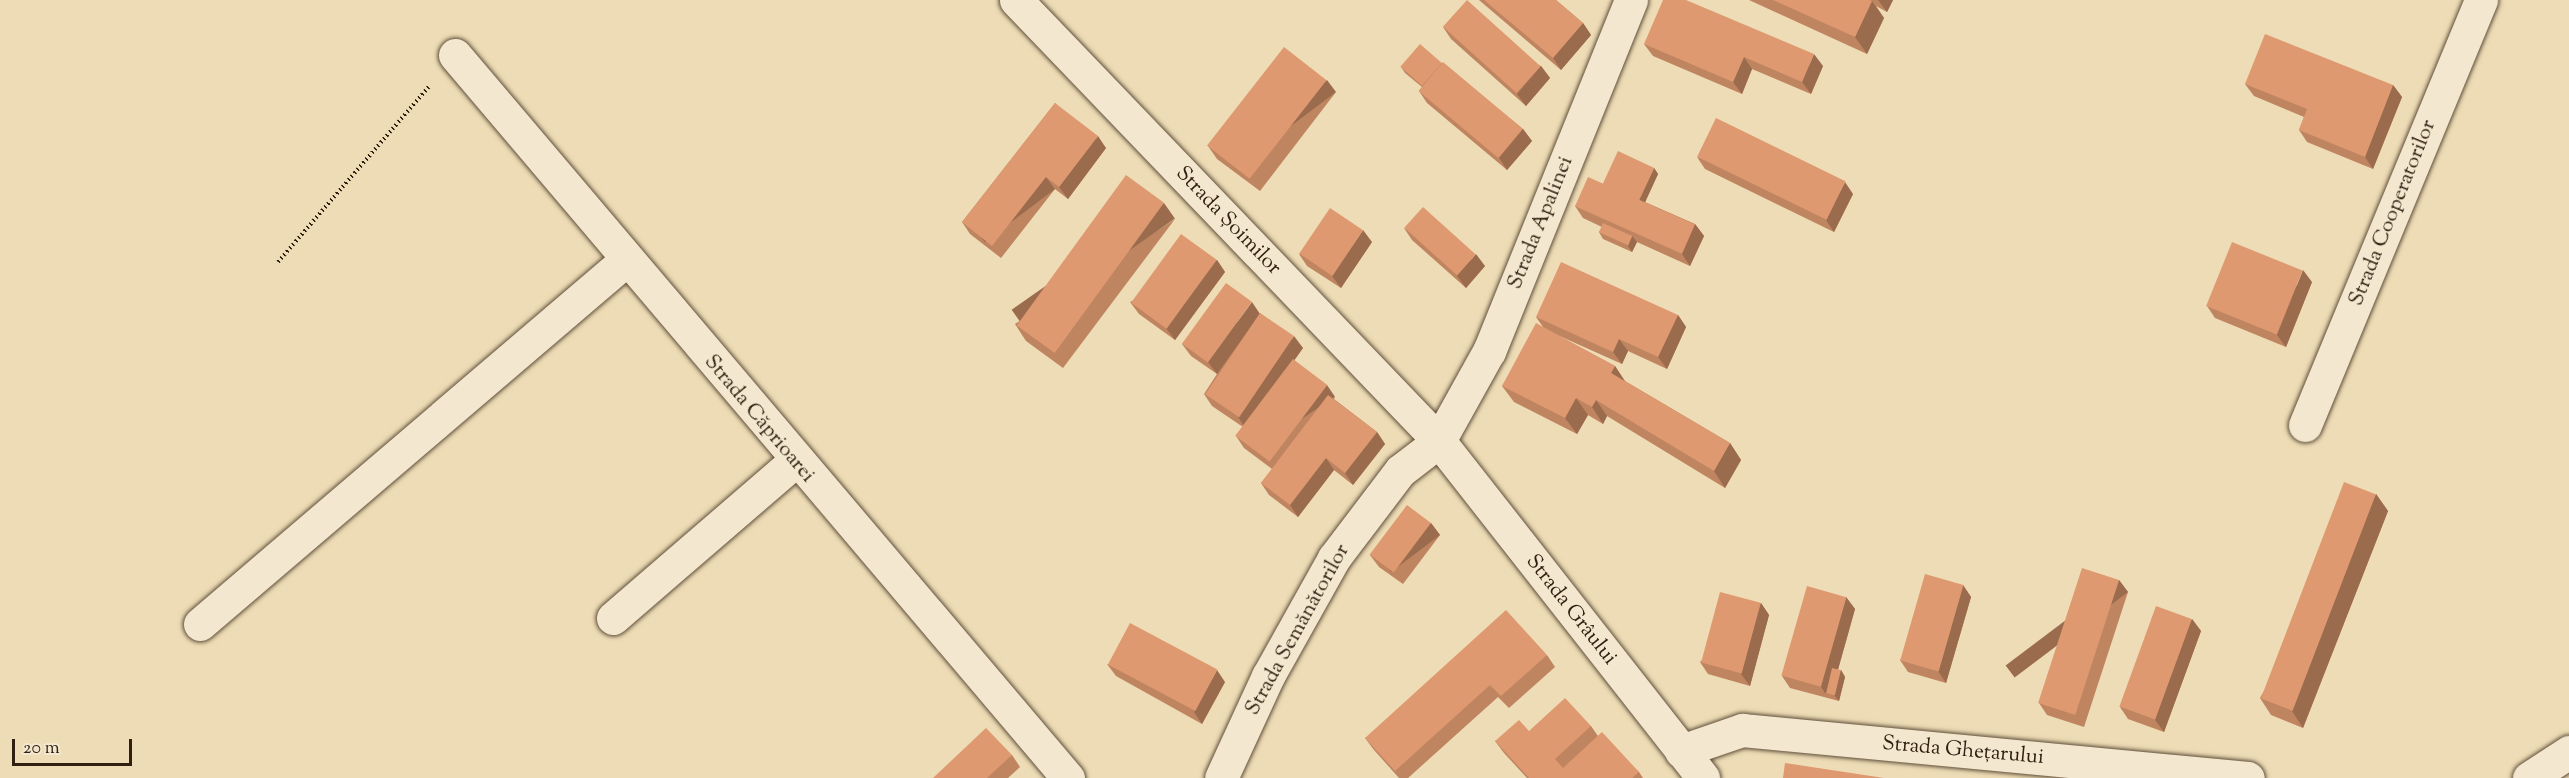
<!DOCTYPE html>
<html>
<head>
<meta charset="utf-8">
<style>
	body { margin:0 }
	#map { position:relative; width:2569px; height:778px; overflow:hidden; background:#eddcb5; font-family:"Sorts Mill Goudy",serif }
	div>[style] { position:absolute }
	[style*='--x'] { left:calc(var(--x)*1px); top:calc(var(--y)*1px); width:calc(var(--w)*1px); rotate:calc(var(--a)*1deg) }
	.path>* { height:4px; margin-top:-2px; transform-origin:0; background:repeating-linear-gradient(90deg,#312012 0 1.5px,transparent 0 4.5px) }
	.roads { filter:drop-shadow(0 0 2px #604f3b) drop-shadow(0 0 2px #604f3b) }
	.minor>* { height:33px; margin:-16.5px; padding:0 16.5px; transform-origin:16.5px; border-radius:16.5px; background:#f3e8cf }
	.tertiary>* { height:33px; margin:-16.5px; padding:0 16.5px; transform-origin:16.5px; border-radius:16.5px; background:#f3e8cf }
	.wall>* { inset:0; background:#bf8460 }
	.shaded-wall>* { inset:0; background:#9b6b4e; transform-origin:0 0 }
	.building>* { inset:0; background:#de9970; transform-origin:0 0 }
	span { translate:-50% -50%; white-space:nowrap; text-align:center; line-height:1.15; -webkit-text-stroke:6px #f3e8cf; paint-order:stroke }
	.street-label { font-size:21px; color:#312012 }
	.scale { position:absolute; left:12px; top:739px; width:120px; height:27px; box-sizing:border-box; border:3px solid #312012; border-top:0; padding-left:8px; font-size:18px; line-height:21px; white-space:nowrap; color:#312012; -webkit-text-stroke:4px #f3e8cf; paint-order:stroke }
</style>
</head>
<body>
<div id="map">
	<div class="path">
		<div style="--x:278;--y:262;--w:233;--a:-49.3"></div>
	</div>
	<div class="roads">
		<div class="minor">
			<div style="--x:1016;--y:0;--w:611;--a:46.19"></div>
			<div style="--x:1439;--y:441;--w:49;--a:142.4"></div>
			<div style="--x:1400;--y:471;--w:109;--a:127.2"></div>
			<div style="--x:1334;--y:558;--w:135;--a:119.2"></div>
			<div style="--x:1268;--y:676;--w:112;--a:114.7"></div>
			<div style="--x:455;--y:55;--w:948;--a:49.71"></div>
			<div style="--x:2305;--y:425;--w:460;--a:-67.5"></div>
			<div style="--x:613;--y:618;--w:240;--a:-40.8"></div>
			<div style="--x:200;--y:624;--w:560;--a:-40.51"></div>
			<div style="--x:1681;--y:751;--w:65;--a:-19"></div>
			<div style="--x:1742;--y:730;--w:508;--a:5.42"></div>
			<div style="--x:2529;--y:778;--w:48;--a:-33"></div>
		</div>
		<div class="tertiary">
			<div style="--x:1631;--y:0;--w:379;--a:112"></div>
			<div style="--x:1489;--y:351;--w:103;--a:119.1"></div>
			<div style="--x:1439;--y:441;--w:428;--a:51.9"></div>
		</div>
	</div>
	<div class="wall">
		<div style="clip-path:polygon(1479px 0,1556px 0,1583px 23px,1591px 35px,1561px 70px)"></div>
		<div style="clip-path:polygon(1749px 0,1893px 0,1887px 12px,1876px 6px,1884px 18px,1867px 54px)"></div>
		<div style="clip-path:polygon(1443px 27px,1541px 66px,1550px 78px,1526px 106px,1451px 39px)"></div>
		<div style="clip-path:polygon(1644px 44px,1823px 66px,1811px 94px,1752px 69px,1742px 94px,1653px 56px)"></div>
		<div style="clip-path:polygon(1442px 63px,1523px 129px,1532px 141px,1507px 170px,1427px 103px,1419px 91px,1422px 87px,1405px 73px,1401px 67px)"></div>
		<div style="clip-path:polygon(2245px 84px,2393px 85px,2402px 97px,2373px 169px,2307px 142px,2299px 130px,2304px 117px,2254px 96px)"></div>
		<div style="clip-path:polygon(1336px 92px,1260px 191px,1217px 159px,1208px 146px)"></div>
		<div style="clip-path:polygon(1055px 103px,1106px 148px,1068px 199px,1055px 189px,1001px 258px,970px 234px,962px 222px)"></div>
		<div style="clip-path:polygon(1697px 157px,1853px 194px,1834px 232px,1705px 169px)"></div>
		<div style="clip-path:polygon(1654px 168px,1658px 174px,1645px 202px,1695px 224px,1704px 236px,1690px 266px,1637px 242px,1632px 252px,1603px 239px,1599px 232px,1602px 227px,1583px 218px,1575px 206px,1604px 184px)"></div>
		<div style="clip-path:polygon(1175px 219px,1063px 368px,1026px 341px,1015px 324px)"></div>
		<div style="clip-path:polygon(1404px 228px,1485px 266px,1466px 288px,1412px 240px)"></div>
		<div style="clip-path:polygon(1372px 242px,1341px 288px,1307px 266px,1299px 254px)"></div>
		<div style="clip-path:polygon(1217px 260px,1225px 272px,1175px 340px,1139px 314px,1130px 302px)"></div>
		<div style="clip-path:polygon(2312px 282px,2286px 347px,2215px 318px,2207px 306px)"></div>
		<div style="clip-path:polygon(1260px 313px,1303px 348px,1294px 360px,1335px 397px,1334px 399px,1377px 432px,1385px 444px,1353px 485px,1334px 470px,1298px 517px,1269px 495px,1261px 483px,1272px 469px,1244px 448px,1236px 436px,1243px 427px,1212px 406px,1204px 394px,1217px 374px,1191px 356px,1182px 344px)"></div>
		<div style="clip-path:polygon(1678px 315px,1686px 327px,1667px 369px,1628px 351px,1622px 364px,1555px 334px,1615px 366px,1625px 381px,1730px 443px,1741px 460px,1725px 488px,1607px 416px,1603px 424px,1588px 415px,1577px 434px,1514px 402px,1502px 386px,1543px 327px,1536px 317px)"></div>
		<div style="clip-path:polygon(2376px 494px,2388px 511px,2303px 728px,2271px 715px,2260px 698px)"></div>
		<div style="clip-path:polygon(1431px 523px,1440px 535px,1403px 584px,1379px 567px,1370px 555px)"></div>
		<div style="clip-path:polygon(2119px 580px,2128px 592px,2084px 727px,2047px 715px,2039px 703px)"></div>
		<div style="clip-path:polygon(1963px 585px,1971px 597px,1946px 683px,1908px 672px,1900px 660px)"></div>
		<div style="clip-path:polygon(1846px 597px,1855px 609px,1838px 670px,1841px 670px,1845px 677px,1839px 701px,1790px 688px,1782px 676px)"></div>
		<div style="clip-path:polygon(1761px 603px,1769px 615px,1750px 686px,1708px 674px,1700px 662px)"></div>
		<div style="clip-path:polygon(2192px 619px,2201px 631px,2164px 732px,2128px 719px,2120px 707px)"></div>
		<div style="clip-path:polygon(1547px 655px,1555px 667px,1509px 708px,1498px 697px,1408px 778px,1399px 778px,1374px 750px,1365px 738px)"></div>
		<div style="clip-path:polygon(1107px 664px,1225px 682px,1202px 724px,1116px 676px)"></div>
		<div style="clip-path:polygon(1591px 726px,1598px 736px,1639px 772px,1643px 778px,1527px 778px,1504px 753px,1495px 741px,1529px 731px)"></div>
		<div style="clip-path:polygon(1012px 755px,1020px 767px,1008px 778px,933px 778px)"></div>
	</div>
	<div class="shaded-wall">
		<div style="clip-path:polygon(1878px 0,1893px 0,1887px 12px)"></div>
		<div style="clip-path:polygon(1872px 1px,1884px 18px,1867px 54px,1855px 37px)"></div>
		<div style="clip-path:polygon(1583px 23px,1591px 35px,1561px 70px,1553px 58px)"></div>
		<div style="clip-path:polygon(1814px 54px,1823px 66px,1811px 94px,1802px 82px)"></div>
		<div style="clip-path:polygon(1744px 57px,1752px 69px,1742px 94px,1733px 82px)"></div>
		<div style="clip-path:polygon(1541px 66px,1550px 78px,1526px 106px,1517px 94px)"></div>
		<div style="left:1327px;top:80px;width:15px;height:124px;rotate:53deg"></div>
		<div style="clip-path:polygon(2393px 85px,2402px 97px,2373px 169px,2365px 157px)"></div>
		<div style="clip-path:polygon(1523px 129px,1532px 141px,1507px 170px,1499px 158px)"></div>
		<div style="clip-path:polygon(1098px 136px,1106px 148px,1068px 199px,1059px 187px)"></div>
		<div style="clip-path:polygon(1654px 168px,1658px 174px,1642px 209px,1638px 202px)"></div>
		<div style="left:1046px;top:177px;width:15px;height:88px;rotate:53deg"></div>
		<div style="clip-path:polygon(1845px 182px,1853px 194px,1834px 232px,1826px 220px)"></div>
		<div style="left:1164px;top:203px;width:19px;height:186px;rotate:55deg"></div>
		<div style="clip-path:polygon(1695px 224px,1704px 236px,1690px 266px,1682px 254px)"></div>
		<div style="clip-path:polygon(1363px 230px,1372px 242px,1341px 288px,1332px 276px)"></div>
		<div style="clip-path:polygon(1632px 236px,1637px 242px,1632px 252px,1628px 246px)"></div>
		<div style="clip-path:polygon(1476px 254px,1485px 266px,1466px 288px,1457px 276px)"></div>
		<div style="clip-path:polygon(1217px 260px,1225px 272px,1175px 340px,1166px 328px)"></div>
		<div style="clip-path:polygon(2303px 270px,2312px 282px,2286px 347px,2277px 335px)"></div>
		<div style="clip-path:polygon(1252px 302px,1260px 314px,1217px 374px,1208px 362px)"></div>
		<div style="clip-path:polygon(1678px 315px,1686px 327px,1667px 369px,1658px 357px)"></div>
		<div style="clip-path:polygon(1294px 336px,1303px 348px,1246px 429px,1238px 417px)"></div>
		<div style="clip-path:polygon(1619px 339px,1628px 351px,1622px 364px,1613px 352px)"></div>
		<div style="clip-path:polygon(1615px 366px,1626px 383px,1611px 373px)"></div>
		<div style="left:1327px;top:385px;width:14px;height:95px;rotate:56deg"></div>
		<div style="clip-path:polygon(1576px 398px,1588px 415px,1577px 434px,1565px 418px)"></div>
		<div style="clip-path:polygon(1596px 400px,1607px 416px,1603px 424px,1592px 407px)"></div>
		<div style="clip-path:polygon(1377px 432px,1385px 444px,1353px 485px,1345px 473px)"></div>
		<div style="clip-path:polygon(1730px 443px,1741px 460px,1725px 488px,1714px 471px)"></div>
		<div style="clip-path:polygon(1326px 458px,1334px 470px,1298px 517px,1290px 505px)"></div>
		<div style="clip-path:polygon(2376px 494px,2388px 511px,2303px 728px,2292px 711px)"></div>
		<div style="left:1431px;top:523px;width:15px;height:61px;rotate:53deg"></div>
		<div style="left:2119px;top:580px;width:15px;height:142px;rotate:53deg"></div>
		<div style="clip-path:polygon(1963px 585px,1971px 597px,1946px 683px,1938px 671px)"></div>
		<div style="clip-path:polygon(1846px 597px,1855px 609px,1831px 694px,1825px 693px,1821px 687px)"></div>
		<div style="clip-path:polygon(1761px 603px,1769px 615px,1750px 686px,1741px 674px)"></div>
		<div style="clip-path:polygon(2192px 619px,2201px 631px,2164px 732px,2155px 720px)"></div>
		<div style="clip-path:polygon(1217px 670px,1225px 682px,1202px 724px,1194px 712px)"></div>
		<div style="clip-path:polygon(1841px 670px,1845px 677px,1839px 701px,1834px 695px)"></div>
	</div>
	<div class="building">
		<div style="left:1467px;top:0;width:99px;height:36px;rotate:42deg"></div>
		<div style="clip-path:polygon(1484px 0,1556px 0,1583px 23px,1553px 58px)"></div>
		<div style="clip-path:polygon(1663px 0,1686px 0,1814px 54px,1802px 82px,1744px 57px,1733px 82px,1644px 44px)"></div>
		<div style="clip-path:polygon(1773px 0,1869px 0,1872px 1px,1855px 37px)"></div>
		<div style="clip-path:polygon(2265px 34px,2393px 85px,2365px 157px,2299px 130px,2307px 109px,2245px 84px)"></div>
		<div style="left:1420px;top:44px;width:29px;height:30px;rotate:41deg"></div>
		<div style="left:1284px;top:47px;width:54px;height:125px;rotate:38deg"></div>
		<div style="left:1443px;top:62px;width:104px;height:38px;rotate:40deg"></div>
		<div style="clip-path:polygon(1055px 103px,1098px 136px,1059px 187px,1046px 177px,992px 246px,962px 222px)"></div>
		<div style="left:1716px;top:118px;width:144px;height:43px;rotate:26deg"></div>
		<div style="left:1618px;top:151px;width:40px;height:36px;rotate:25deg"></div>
		<div style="left:1126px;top:175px;width:47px;height:186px;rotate:36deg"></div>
		<div style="left:1588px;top:177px;width:117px;height:32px;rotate:24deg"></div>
		<div style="left:1423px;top:207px;width:71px;height:28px;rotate:42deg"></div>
		<div style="left:1330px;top:208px;width:40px;height:55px;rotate:34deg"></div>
		<div style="left:1603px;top:223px;width:32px;height:10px;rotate:24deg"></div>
		<div style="left:1181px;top:234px;width:44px;height:85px;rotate:36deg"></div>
		<div style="left:2232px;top:242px;width:76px;height:69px;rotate:22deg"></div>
		<div style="clip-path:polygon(1561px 262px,1678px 315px,1658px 357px,1619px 339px,1613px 352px,1536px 317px)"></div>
		<div style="left:1226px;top:283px;width:32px;height:75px;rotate:36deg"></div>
		<div style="left:1260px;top:313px;width:41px;height:98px;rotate:34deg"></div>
		<div style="clip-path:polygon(1536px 323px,1615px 366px,1611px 373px,1730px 443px,1714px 471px,1596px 400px,1592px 407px,1576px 398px,1565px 418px,1502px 386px)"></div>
		<div style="left:1293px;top:359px;width:43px;height:96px;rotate:37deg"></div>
		<div style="clip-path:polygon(1328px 395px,1377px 432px,1345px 473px,1326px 458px,1290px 505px,1261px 483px)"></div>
		<div style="left:2344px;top:482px;width:34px;height:232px;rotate:21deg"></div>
		<div style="left:1407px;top:505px;width:30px;height:62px;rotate:37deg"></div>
		<div style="left:2082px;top:568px;width:39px;height:142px;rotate:18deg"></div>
		<div style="left:1925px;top:574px;width:40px;height:90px;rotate:16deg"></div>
		<div style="left:1807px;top:586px;width:41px;height:93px;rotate:16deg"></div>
		<div style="left:1720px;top:592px;width:42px;height:73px;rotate:15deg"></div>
		<div style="left:2156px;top:606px;width:38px;height:107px;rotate:20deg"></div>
		<div style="clip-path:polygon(1506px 610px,1547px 655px,1501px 696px,1490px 685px,1395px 771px,1365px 738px)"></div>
		<div style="left:1130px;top:623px;width:99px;height:47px;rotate:28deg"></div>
		<div style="left:1832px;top:668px;width:9px;height:26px;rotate:13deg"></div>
		<div style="clip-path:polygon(1565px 698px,1591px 726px,1555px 759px,1563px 768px,1602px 732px,1639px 772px,1632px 778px,1529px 778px,1495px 741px,1519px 720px,1529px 731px)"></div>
		<div style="clip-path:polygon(986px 728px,1012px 755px,987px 778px,933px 778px)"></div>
		<div style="clip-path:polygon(1785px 763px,1884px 778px,1783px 778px)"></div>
	</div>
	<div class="street-label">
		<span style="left:2393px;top:213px;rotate:-68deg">Strada Cooperatorilor</span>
		<span style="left:1228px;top:221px;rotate:46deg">Strada Șoimilor</span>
		<span style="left:1541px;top:223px;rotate:-68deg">Strada Apalinei</span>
		<span style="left:759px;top:419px;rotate:50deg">Strada Căprioarei</span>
		<span style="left:1571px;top:610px;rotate:52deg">Strada Grâului</span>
		<span style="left:1298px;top:630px;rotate:-61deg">Strada Semănătorilor</span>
		<span style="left:1963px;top:751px;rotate:5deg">Strada Ghețarului</span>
	</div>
	<div class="scale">20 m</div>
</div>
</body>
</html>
